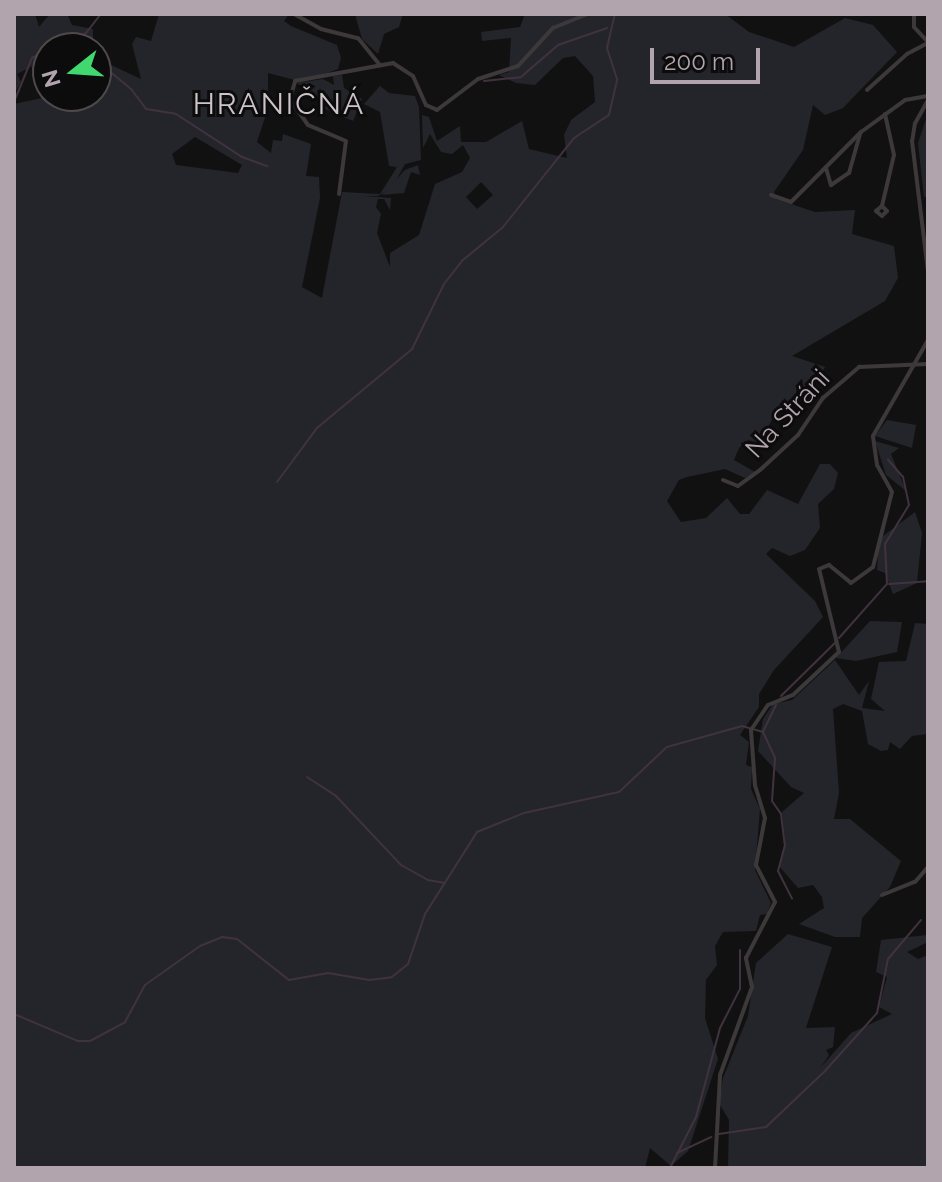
<!DOCTYPE html>
<html>
<head>
<meta charset="utf-8">
<style>
	body { margin:0 }
	#map { position:relative; width:942px; height:1182px; overflow:hidden; background:#121111; font-family:Raleway,sans-serif }
	div>[style] { position:absolute }
	[style*='--x'] { left:calc(var(--x)*1px); top:calc(var(--y)*1px); width:calc(var(--w)*1px); rotate:calc(var(--a)*1deg) }
	.green>* { inset:0; background:#24252b }
	.stream>* { height:2px; margin:-1px; padding:0 1px; transform-origin:1px; border-radius:1px; background:#40323e }
	.minor>* { height:4px; margin:-2px; padding:0 2px; transform-origin:2px; border-radius:2px; background:#3d393b }
	span { translate:-50% -50%; white-space:nowrap; text-align:center; line-height:1.15; -webkit-text-stroke:6px #0d0c0c; paint-order:stroke }
	.street-label { font-size:26px; color:#b1a4ac }
	.quarter-label { font-size:30px; color:#cdc4ca; letter-spacing:2px }
	.frame { position:absolute; inset:0; border:16px solid #b1a4ac; pointer-events:none }
	.north { position:absolute; left:32px; top:32px; width:80px; height:80px; box-sizing:border-box; background:#0d0c0c; border:2px solid #4f494c; border-radius:50%; rotate:253deg; font-size:22px; font-weight:700; line-height:32px; text-align:center; color:#b1a4ac }
	.north::after { content:''; display:block; margin:auto; width:28px; height:36px; background:#41d96f; clip-path:polygon(50% 0,100% 100%,50% 72%,0 100%) }
	.scale { position:absolute; left:650px; top:48px; width:110px; height:36px; box-sizing:border-box; border:4px solid #b1a4ac; border-top:0; padding-left:10px; font-size:24px; line-height:28px; white-space:nowrap; color:#b1a4ac; -webkit-text-stroke:6px #0d0c0c; paint-order:stroke }
</style>
</head>
<body>
<div id="map">
	<div class="green">
		<div style="clip-path:polygon(14px 14px,35px 14px,39px 27px,50px 14px,67px 14px,72px 25px,93px 29px,93px 48px,48px 48px,48px 58px,17px 74px,21px 82px,14px 95px)"></div>
		<div style="clip-path:polygon(evenodd,159px 14px,289px 14px,284px 21px,291px 26px,337px 45px,341px 58px,338px 69px,325px 74px,295px 80px,268px 73px,268px 108px,257px 142px,271px 153px,273px 140px,282px 141px,283px 134px,311px 144px,306px 176px,319px 177px,320px 198px,302px 287px,322px 298px,342px 192px,380px 194px,397px 167px,389px 166px,380px 112px,364px 104px,380px 86px,389px 93px,415px 96px,419px 107px,421px 160px,405px 164px,392px 188px,378px 196px,364px 196px,391px 198px,390px 210px,384px 199px,378px 199px,376px 207px,381px 214px,377px 233px,390px 267px,390px 253px,419px 235px,435px 184px,462px 172px,470px 158px,463px 145px,452px 154px,441px 152px,430px 134px,423px 148px,422px 115px,429px 117px,437px 141px,460px 126px,461px 142px,486px 142px,522px 121px,529px 149px,567px 158px,564px 135px,571px 120px,595px 102px,593px 76px,575px 56px,563px 58px,535px 85px,516px 83px,499px 75px,509px 72px,511px 38px,482px 41px,481px 32px,520px 27px,525px 14px,725px 14px,749px 32px,794px 47px,845px 18px,873px 25px,897px 52px,843px 108px,825px 115px,813px 105px,803px 150px,774px 192px,776px 199px,815px 212px,855px 210px,852px 234px,894px 246px,898px 278px,885px 301px,792px 356px,825px 367px,810px 392px,797px 389px,793px 403px,783px 400px,759px 443px,748px 440px,739px 448px,734px 460px,755px 472px,745px 478px,725px 469px,687px 477px,679px 480px,667px 501px,681px 522px,706px 518px,727px 498px,740px 514px,749px 514px,767px 490px,798px 504px,820px 464px,830px 464px,838px 473px,834px 489px,818px 504px,820px 528px,805px 550px,790px 556px,772px 548px,766px 554px,815px 601px,823px 617px,774px 670px,759px 694px,759px 707px,740px 735px,749px 742px,746px 765px,752px 767px,751px 789px,760px 809px,755px 870px,771px 903px,767px 914px,760px 915px,756px 931px,723px 932px,715px 946px,717px 965px,706px 980px,705px 1018px,718px 1059px,688px 1151px,671px 1166px,650px 1148px,645px 1168px,14px 1168px,14px 104px,52px 96px,96px 96px,96px 58px,141px 79px,132px 44px,136px 37px,151px 41px,159px 14px,195px 137px,242px 165px,238px 173px,176px 165px,172px 154px,195px 137px,159px 14px,481px 182px,493px 195px,477px 209px,466px 197px,481px 182px)"></div>
		<div style="clip-path:polygon(355px 14px,403px 14px,399px 27px,384px 34px,378px 54px,362px 39px)"></div>
		<div style="clip-path:polygon(342px 75px,344px 88px,362px 99px,353px 121px,318px 106px,319px 100px,297px 83px,323px 79px,334px 85px,333px 76px)"></div>
		<div style="clip-path:polygon(928px 113px,928px 196px,924px 197px,918px 143px)"></div>
		<div style="clip-path:polygon(418px 165px,420px 175px,411px 172px,404px 193px,382px 195px,405px 170px)"></div>
		<div style="clip-path:polygon(887px 420px,916px 425px,912px 448px,875px 436px)"></div>
		<div style="clip-path:polygon(875px 441px,899px 448px,891px 454px,906px 491px,886px 475px)"></div>
		<div style="clip-path:polygon(915px 512px,922px 533px,917px 583px,893px 594px,885px 573px,877px 570px,879px 539px)"></div>
		<div style="clip-path:polygon(870px 621px,902px 622px,897px 652px,856px 661px,836px 658px)"></div>
		<div style="clip-path:polygon(915px 623px,928px 624px,928px 734px,912px 736px,900px 749px,890px 742px,888px 750px,881px 751px,868px 744px,862px 711px,843px 704px,833px 709px,839px 793px,834px 819px,850px 819px,901px 861px,890px 887px,862px 918px,860px 937px,835px 937px,799px 924px,824px 908px,822px 897px,813px 885px,798px 888px,779px 866px,785px 841px,782px 812px,804px 793px,791px 787px,758px 751px,763px 719px,773px 704px,792px 700px,835px 660px,859px 695px,869px 681px,862px 708px,885px 711px,871px 699px,879px 662px,906px 661px)"></div>
		<div style="clip-path:polygon(788px 934px,832px 947px,806px 1028px,835px 1027px,833px 1047px,826px 1050px,829px 1055px,821px 1067px,851px 1033px,892px 1014px,879px 1007px,887px 977px,876px 972px,881px 940px,927px 935px,928px 942px,907px 952px,918px 959px,928px 955px,928px 1168px,728px 1168px,729px 1120px,719px 1103px,723px 1078px,748px 1016px,756px 963px)"></div>
	</div>
	<div class="stream">
		<div style="--x:78;--y:40;--w:11;--a:49"></div>
		<div style="--x:51;--y:48;--w:38;--a:-23"></div>
		<div style="--x:86;--y:33;--w:24;--a:-52"></div>
		<div style="--x:96;--y:60;--w:45;--a:39.6"></div>
		<div style="--x:131;--y:89;--w:25;--a:53"></div>
		<div style="--x:146;--y:109;--w:30;--a:9"></div>
		<div style="--x:176;--y:114;--w:79;--a:33.1"></div>
		<div style="--x:242;--y:157;--w:27;--a:20"></div>
		<div style="--x:484;--y:81;--w:37;--a:-6"></div>
		<div style="--x:521;--y:77;--w:49;--a:-40.9"></div>
		<div style="--x:558;--y:45;--w:52;--a:-19.1"></div>
		<div style="--x:14;--y:102;--w:48;--a:-67.8"></div>
		<div style="--x:32;--y:58;--w:18;--a:-27"></div>
		<div style="--x:277;--y:482;--w:67;--a:-53.5"></div>
		<div style="--x:317;--y:428;--w:124;--a:-39.7"></div>
		<div style="--x:412;--y:349;--w:72;--a:-63.8"></div>
		<div style="--x:444;--y:284;--w:31;--a:-52"></div>
		<div style="--x:463;--y:260;--w:52;--a:-39.5"></div>
		<div style="--x:503;--y:227;--w:114;--a:-51.4"></div>
		<div style="--x:574;--y:138;--w:42;--a:-33.3"></div>
		<div style="--x:609;--y:115;--w:37;--a:-77"></div>
		<div style="--x:617;--y:79;--w:33;--a:-108"></div>
		<div style="--x:607;--y:48;--w:35;--a:-77"></div>
		<div style="--x:889;--y:584;--w:39;--a:-4"></div>
		<div style="--x:839;--y:638;--w:72;--a:-48.4"></div>
		<div style="--x:887;--y:584;--w:40;--a:-92.9"></div>
		<div style="--x:885;--y:544;--w:46;--a:-58.4"></div>
		<div style="--x:909;--y:505;--w:29;--a:-102"></div>
		<div style="--x:903;--y:477;--w:23;--a:-131"></div>
		<div style="--x:781;--y:696;--w:77;--a:-44.5"></div>
		<div style="--x:776;--y:705;--w:30;--a:116"></div>
		<div style="--x:763;--y:732;--w:29;--a:65"></div>
		<div style="--x:775;--y:758;--w:43;--a:94"></div>
		<div style="--x:772;--y:801;--w:16;--a:55"></div>
		<div style="--x:781;--y:814;--w:31;--a:83"></div>
		<div style="--x:785;--y:845;--w:27;--a:105"></div>
		<div style="--x:778;--y:871;--w:31;--a:63"></div>
		<div style="--x:307;--y:777;--w:35;--a:33"></div>
		<div style="--x:336;--y:796;--w:95;--a:46.7"></div>
		<div style="--x:401;--y:865;--w:31;--a:29"></div>
		<div style="--x:428;--y:880;--w:17;--a:10"></div>
		<div style="--x:14;--y:1014;--w:69;--a:22.9"></div>
		<div style="--x:78;--y:1041;--w:12;--a:0"></div>
		<div style="--x:90;--y:1041;--w:40;--a:-28"></div>
		<div style="--x:125;--y:1022;--w:42;--a:-61.6"></div>
		<div style="--x:145;--y:985;--w:67;--a:-35.3"></div>
		<div style="--x:200;--y:946;--w:24;--a:-22"></div>
		<div style="--x:222;--y:937;--w:15;--a:8"></div>
		<div style="--x:237;--y:939;--w:66;--a:38.3"></div>
		<div style="--x:289;--y:980;--w:40;--a:-10"></div>
		<div style="--x:328;--y:973;--w:42;--a:9.7"></div>
		<div style="--x:369;--y:980;--w:23;--a:-7"></div>
		<div style="--x:392;--y:977;--w:21;--a:-39"></div>
		<div style="--x:408;--y:964;--w:53;--a:-71.2"></div>
		<div style="--x:425;--y:914;--w:97;--a:-57.6"></div>
		<div style="--x:477;--y:832;--w:51;--a:-22"></div>
		<div style="--x:524;--y:813;--w:97;--a:-12.5"></div>
		<div style="--x:619;--y:792;--w:66;--a:-43.2"></div>
		<div style="--x:667;--y:747;--w:78;--a:-15.6"></div>
		<div style="--x:742;--y:726;--w:22;--a:16"></div>
		<div style="--x:719;--y:1134;--w:48;--a:-8.5"></div>
		<div style="--x:766;--y:1127;--w:81;--a:-43.5"></div>
		<div style="--x:825;--y:1071;--w:78;--a:-48.1"></div>
		<div style="--x:877;--y:1013;--w:55;--a:-78.5"></div>
		<div style="--x:888;--y:959;--w:51;--a:-49.8"></div>
		<div style="--x:677;--y:1153;--w:38;--a:-25"></div>
		<div style="--x:670;--y:1168;--w:57;--a:-63"></div>
		<div style="--x:696;--y:1117;--w:92;--a:-74.9"></div>
		<div style="--x:720;--y:1028;--w:44;--a:-62.9"></div>
		<div style="--x:740;--y:989;--w:39;--a:-90"></div>
	</div>
	<div class="minor">
		<div style="--x:88;--y:14;--w:8;--a:0"></div>
		<div style="--x:294;--y:14;--w:31;--a:29"></div>
		<div style="--x:321;--y:29;--w:38;--a:14"></div>
		<div style="--x:358;--y:38;--w:35;--a:51"></div>
		<div style="--x:782;--y:14;--w:6;--a:0"></div>
		<div style="--x:890;--y:14;--w:10;--a:0"></div>
		<div style="--x:914;--y:14;--w:13;--a:90"></div>
		<div style="--x:914;--y:27;--w:21;--a:47"></div>
		<div style="--x:867;--y:90;--w:54;--a:-42"></div>
		<div style="--x:907;--y:54;--w:24;--a:-28"></div>
		<div style="--x:928;--y:100;--w:26;--a:119"></div>
		<div style="--x:915;--y:123;--w:18;--a:99"></div>
		<div style="--x:912;--y:141;--w:131;--a:83"></div>
		<div style="--x:826;--y:168;--w:18;--a:74"></div>
		<div style="--x:831;--y:185;--w:22;--a:-34"></div>
		<div style="--x:849;--y:173;--w:41;--a:-74.2"></div>
		<div style="--x:339;--y:194;--w:53;--a:-82.5"></div>
		<div style="--x:346;--y:141;--w:41;--a:-157.2"></div>
		<div style="--x:308;--y:125;--w:32;--a:-125"></div>
		<div style="--x:290;--y:99;--w:19;--a:-74"></div>
		<div style="--x:295;--y:81;--w:100;--a:-10.4"></div>
		<div style="--x:393;--y:63;--w:24;--a:33"></div>
		<div style="--x:413;--y:76;--w:32;--a:66"></div>
		<div style="--x:426;--y:105;--w:12;--a:24"></div>
		<div style="--x:437;--y:110;--w:51;--a:-37.1"></div>
		<div style="--x:478;--y:79;--w:42;--a:-18"></div>
		<div style="--x:518;--y:66;--w:52;--a:-47.4"></div>
		<div style="--x:553;--y:28;--w:38;--a:-22"></div>
		<div style="--x:771;--y:195;--w:21;--a:19"></div>
		<div style="--x:791;--y:202;--w:99;--a:-45"></div>
		<div style="--x:861;--y:132;--w:54;--a:-36"></div>
		<div style="--x:905;--y:100;--w:23;--a:-10"></div>
		<div style="--x:882;--y:206;--w:7;--a:45"></div>
		<div style="--x:887;--y:211;--w:7;--a:135"></div>
		<div style="--x:882;--y:216;--w:8;--a:-140"></div>
		<div style="--x:876;--y:211;--w:8;--a:-40"></div>
		<div style="--x:882;--y:206;--w:52;--a:-76.8"></div>
		<div style="--x:894;--y:155;--w:42;--a:-102.4"></div>
		<div style="--x:723;--y:480;--w:16;--a:22"></div>
		<div style="--x:738;--y:486;--w:27;--a:-36"></div>
		<div style="--x:760;--y:470;--w:52;--a:-42.6"></div>
		<div style="--x:798;--y:435;--w:45;--a:-56"></div>
		<div style="--x:823;--y:398;--w:48;--a:-40.7"></div>
		<div style="--x:859;--y:367;--w:69;--a:-2.5"></div>
		<div style="--x:882;--y:895;--w:35;--a:-22"></div>
		<div style="--x:915;--y:882;--w:20;--a:-49"></div>
		<div style="--x:715;--y:1168;--w:93;--a:-86.9"></div>
		<div style="--x:720;--y:1075;--w:94;--a:-70"></div>
		<div style="--x:752;--y:987;--w:30;--a:-102"></div>
		<div style="--x:746;--y:958;--w:63;--a:-62.6"></div>
		<div style="--x:775;--y:902;--w:42;--a:-117.2"></div>
		<div style="--x:756;--y:865;--w:48;--a:-79.2"></div>
		<div style="--x:765;--y:818;--w:34;--a:-107"></div>
		<div style="--x:755;--y:785;--w:55;--a:-94.2"></div>
		<div style="--x:751;--y:730;--w:30;--a:-56"></div>
		<div style="--x:768;--y:705;--w:27;--a:-22"></div>
		<div style="--x:793;--y:695;--w:63;--a:-43.1"></div>
		<div style="--x:839;--y:652;--w:85;--a:-103.5"></div>
		<div style="--x:819;--y:569;--w:11;--a:-22"></div>
		<div style="--x:829;--y:565;--w:28;--a:39"></div>
		<div style="--x:851;--y:583;--w:27;--a:-36"></div>
		<div style="--x:873;--y:567;--w:77;--a:-75.8"></div>
		<div style="--x:892;--y:492;--w:31;--a:-119"></div>
		<div style="--x:877;--y:465;--w:29;--a:-98"></div>
		<div style="--x:873;--y:436;--w:111;--a:-60.2"></div>
	</div>
	<div class="street-label">
		<span style="left:788px;top:414px;rotate:-47deg">Na Stráni</span>
	</div>
	<div class="quarter-label">
		<span style="left:279px;top:104px">HRANIČNÁ</span>
	</div>
	<div class="frame"></div>
	<div class="north">N</div>
	<div class="scale">200 m</div>
</div>
</body>
</html>
